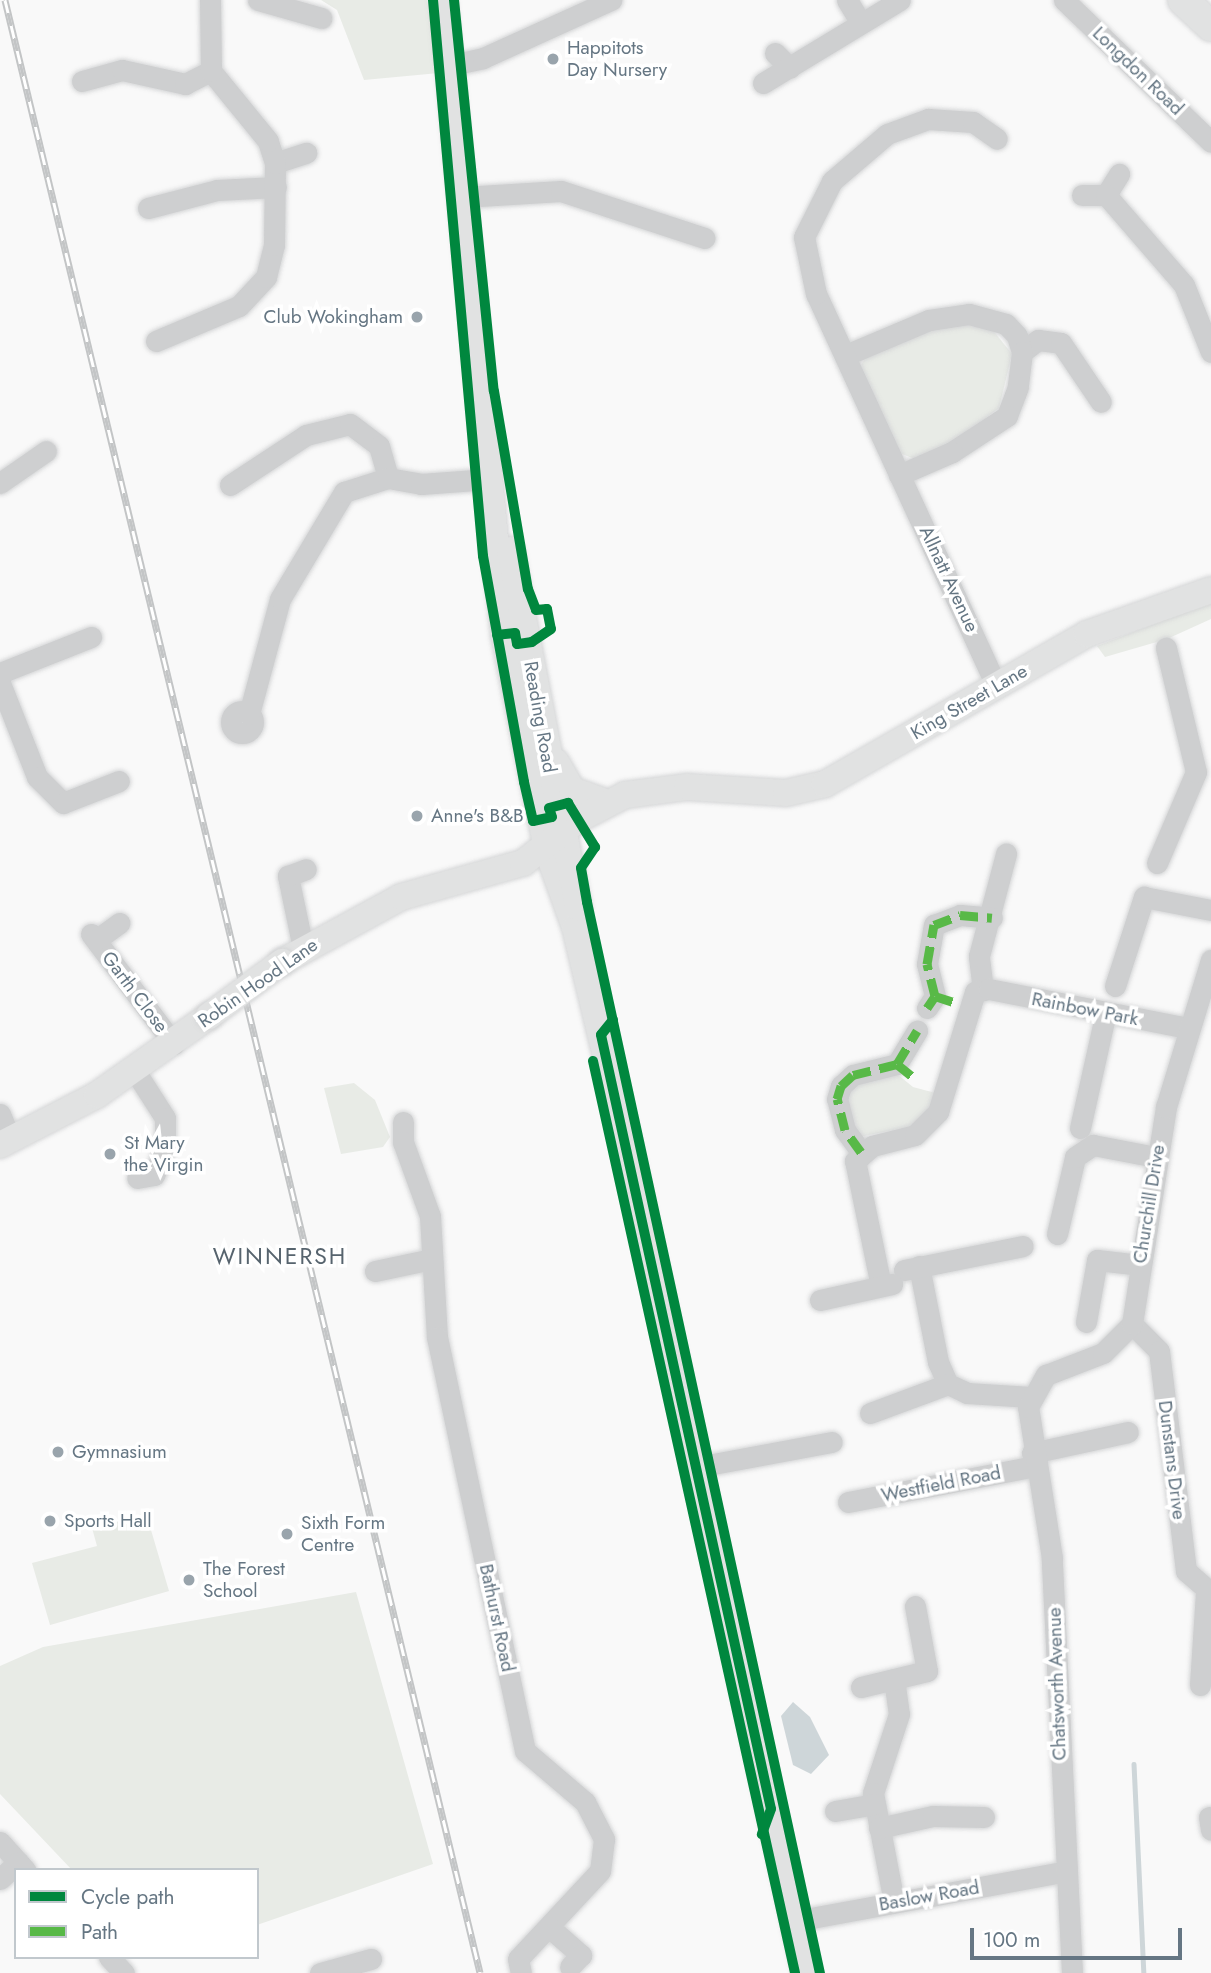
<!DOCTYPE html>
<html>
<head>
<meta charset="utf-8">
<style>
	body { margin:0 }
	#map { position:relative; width:1211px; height:1973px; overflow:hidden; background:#f9f9f9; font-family:Jost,sans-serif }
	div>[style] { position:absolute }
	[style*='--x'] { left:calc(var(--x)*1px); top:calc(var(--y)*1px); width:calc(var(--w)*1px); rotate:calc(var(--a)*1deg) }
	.green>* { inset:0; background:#e8ebe6 }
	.water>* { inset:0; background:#ced6d9 }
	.stream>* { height:4.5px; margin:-2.25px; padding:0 2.25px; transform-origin:2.25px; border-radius:2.25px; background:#ced6d9 }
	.roads { filter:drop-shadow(0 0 2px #d5d6d7) drop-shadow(0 0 2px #d5d6d7) }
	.minor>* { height:21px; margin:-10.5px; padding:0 10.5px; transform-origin:10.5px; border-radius:10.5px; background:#cecfd0 }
	.minor>.ring { margin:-10.5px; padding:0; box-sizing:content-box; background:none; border:21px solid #cecfd0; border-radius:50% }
	.major>* { height:26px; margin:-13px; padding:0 13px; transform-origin:13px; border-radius:13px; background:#e1e2e2 }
	.highway>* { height:30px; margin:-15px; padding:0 15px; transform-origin:15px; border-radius:15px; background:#e1e2e2 }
	.rail>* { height:7px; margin-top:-3.5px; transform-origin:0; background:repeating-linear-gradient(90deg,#fff 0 13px,#c3c5c6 0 26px); box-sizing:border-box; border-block:2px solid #c3c5c6 }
	.bridges { filter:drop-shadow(0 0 2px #d5d6d7) drop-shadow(0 0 2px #d5d6d7) }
	.major-bridge>* { height:26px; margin:-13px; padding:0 13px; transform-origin:13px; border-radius:13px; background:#e1e2e2 }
	.quiet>* { height:9px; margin-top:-4.5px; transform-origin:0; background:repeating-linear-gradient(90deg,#58b947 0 18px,transparent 0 27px) }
	.cycleway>* { height:10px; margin:-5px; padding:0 5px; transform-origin:5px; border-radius:5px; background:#00873e }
	.dots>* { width:19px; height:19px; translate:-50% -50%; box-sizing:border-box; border:4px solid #fff; border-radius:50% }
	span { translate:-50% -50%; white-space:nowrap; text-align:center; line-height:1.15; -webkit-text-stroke:7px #fff; paint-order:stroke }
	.poi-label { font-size:19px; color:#657683 }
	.left { translate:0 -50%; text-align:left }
	.right { translate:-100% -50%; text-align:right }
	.street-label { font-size:19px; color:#657683 }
	.quarter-label { font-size:23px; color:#57646e; letter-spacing:2px }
	.legend { position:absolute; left:14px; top:1868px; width:245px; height:91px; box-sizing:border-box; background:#fff; border:2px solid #c1c8cd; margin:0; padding:9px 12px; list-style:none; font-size:21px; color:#657683 }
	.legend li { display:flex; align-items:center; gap:14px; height:35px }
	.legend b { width:35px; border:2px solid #c1c8cd }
	.scale { position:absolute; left:970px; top:1928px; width:212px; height:32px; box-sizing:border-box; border:4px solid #657683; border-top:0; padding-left:9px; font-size:21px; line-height:24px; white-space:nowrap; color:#657683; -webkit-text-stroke:5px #fff; paint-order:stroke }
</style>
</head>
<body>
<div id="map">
	<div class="green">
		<div style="clip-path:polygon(321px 0,427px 0,439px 73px,364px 80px,337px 10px)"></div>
		<div style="clip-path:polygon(959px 324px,992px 329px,1012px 354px,999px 408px,951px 444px,915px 459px,894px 451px,858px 370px,871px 349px,928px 327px)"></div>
		<div style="clip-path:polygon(1211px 602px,1211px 619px,1167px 639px,1105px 657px,1097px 646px)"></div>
		<div style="clip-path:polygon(897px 1074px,913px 1087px,939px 1094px,918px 1125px,859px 1137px,845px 1100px,854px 1082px)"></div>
		<div style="clip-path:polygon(354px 1083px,375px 1100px,390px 1137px,383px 1147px,341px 1154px,324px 1088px)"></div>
		<div style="clip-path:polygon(146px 1513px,169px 1591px,50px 1625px,32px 1563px,97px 1546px,92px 1528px)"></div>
		<div style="clip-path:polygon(356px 1592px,433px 1864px,257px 1925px,257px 1870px,72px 1870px,0 1794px,0 1666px,43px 1647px)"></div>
	</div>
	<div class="water">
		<div style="clip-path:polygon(793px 1702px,810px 1717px,829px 1755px,811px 1774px,793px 1765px,781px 1716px)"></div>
	</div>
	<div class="stream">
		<div style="--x:1134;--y:1764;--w:209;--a:87.3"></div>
	</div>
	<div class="roads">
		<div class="minor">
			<div style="--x:258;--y:0;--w:66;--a:15.9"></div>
			<div style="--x:847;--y:0;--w:23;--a:59"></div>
			<div style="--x:1064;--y:0;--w:204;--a:44"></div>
			<div style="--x:775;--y:53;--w:21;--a:45"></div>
			<div style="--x:451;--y:65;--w:33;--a:-12"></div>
			<div style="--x:483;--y:58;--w:141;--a:-24.4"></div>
			<div style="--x:82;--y:81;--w:41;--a:-15.4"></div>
			<div style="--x:122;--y:70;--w:65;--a:12.5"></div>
			<div style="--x:185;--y:84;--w:29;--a:-27"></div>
			<div style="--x:763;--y:83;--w:160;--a:-31.2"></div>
			<div style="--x:275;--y:163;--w:33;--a:-18"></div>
			<div style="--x:1082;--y:195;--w:24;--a:0"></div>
			<div style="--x:1106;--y:195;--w:25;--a:-58"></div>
			<div style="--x:1106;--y:195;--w:119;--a:49.1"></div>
			<div style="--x:1184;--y:285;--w:72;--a:68.1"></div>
			<div style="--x:463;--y:197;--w:98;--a:-3.5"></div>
			<div style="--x:561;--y:191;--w:151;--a:18.1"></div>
			<div style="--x:148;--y:208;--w:71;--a:-14.6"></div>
			<div style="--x:217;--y:190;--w:59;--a:-2.9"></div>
			<div style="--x:156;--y:341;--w:90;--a:-22.9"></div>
			<div style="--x:239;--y:306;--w:40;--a:-47"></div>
			<div style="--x:266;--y:277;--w:33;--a:-76"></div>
			<div style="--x:274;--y:245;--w:82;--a:-89.3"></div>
			<div style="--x:275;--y:163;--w:23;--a:-108"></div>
			<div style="--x:268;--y:141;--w:90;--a:-129.2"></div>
			<div style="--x:211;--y:71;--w:71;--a:-90.8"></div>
			<div style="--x:1022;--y:352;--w:20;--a:-37"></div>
			<div style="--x:1038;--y:340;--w:23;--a:7"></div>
			<div style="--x:1061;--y:343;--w:71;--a:55.9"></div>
			<div style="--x:846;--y:355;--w:90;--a:-22.9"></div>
			<div style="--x:929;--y:320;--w:40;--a:-8.5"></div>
			<div style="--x:969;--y:314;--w:38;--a:15"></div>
			<div style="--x:1006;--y:324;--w:16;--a:47"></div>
			<div style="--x:1017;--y:336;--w:17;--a:73"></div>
			<div style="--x:1022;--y:352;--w:35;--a:97"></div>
			<div style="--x:1018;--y:387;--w:31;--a:111"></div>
			<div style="--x:1007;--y:416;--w:66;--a:146.8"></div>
			<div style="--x:952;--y:452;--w:58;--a:156.5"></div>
			<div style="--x:0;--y:483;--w:56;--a:-34.8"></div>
			<div style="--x:230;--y:485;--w:91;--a:-33.3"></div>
			<div style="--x:306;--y:435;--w:45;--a:-14"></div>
			<div style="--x:350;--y:424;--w:36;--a:37"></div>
			<div style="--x:379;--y:446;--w:33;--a:74"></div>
			<div style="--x:0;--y:673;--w:98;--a:-21.6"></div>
			<div style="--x:0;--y:683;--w:101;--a:68.5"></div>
			<div style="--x:37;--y:777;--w:37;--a:45"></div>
			<div style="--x:63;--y:803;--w:60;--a:-21.4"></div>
			<div style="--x:996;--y:685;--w:430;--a:-114.7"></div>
			<div style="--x:816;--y:294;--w:58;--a:-101.9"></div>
			<div style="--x:804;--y:237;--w:63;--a:-63.4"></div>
			<div style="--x:832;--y:181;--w:72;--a:-40.5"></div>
			<div style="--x:887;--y:134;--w:44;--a:-20.1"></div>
			<div style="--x:928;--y:119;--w:45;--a:3.8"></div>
			<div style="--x:973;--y:122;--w:29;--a:35"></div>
			<div class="ring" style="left:231px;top:711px;width:1px;height:1px"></div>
			<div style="--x:249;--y:714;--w:119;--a:-74.9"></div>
			<div style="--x:280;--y:599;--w:125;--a:-59.1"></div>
			<div style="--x:344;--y:492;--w:46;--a:-17.7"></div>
			<div style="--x:388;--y:478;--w:34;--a:10"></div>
			<div style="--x:421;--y:484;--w:68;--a:-4.2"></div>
			<div style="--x:1157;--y:863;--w:99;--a:-66.8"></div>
			<div style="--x:1196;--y:772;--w:128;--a:-103.6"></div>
			<div style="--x:91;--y:934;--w:138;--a:53"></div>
			<div style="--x:96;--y:940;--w:29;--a:-36"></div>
			<div style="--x:303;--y:948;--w:74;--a:-101.8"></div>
			<div style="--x:288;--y:876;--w:19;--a:-21"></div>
			<div style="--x:1115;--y:986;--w:94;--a:-72"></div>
			<div style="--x:1144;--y:897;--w:68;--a:11"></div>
			<div style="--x:983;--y:990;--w:34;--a:-97"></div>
			<div style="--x:979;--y:956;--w:106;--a:-75.2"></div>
			<div style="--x:927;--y:1008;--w:14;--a:-56"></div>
			<div style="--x:935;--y:996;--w:33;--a:-104"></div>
			<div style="--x:927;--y:964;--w:40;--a:-80"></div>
			<div style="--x:934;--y:925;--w:28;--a:-21"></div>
			<div style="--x:960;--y:915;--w:32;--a:5"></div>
			<div style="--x:135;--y:1071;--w:56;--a:57.4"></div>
			<div style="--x:165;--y:1118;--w:29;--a:90"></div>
			<div style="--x:165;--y:1147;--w:30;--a:111"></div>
			<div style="--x:154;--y:1175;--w:17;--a:170"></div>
			<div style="--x:0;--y:1114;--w:29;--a:68"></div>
			<div style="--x:403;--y:1122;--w:20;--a:90"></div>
			<div style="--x:403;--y:1142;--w:79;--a:70"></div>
			<div style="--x:430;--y:1216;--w:121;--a:86.7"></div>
			<div style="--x:437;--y:1337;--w:423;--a:78"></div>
			<div style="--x:525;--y:1751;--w:79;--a:40.4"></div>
			<div style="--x:585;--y:1802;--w:42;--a:62.8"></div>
			<div style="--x:604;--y:1839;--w:32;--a:97"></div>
			<div style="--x:600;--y:1871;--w:120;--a:133"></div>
			<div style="--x:518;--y:1959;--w:14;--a:78"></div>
			<div style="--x:1080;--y:1128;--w:119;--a:-77.4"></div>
			<div style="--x:861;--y:1152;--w:27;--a:-126"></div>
			<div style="--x:845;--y:1130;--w:32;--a:-104"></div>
			<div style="--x:837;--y:1099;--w:14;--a:-73"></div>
			<div style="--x:841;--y:1086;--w:16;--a:-43"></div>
			<div style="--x:853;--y:1075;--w:45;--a:-14"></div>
			<div style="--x:897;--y:1064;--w:39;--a:-59"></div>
			<div style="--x:1057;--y:1234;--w:79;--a:-76.8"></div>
			<div style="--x:1075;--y:1157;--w:22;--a:-34"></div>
			<div style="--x:1093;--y:1145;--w:64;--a:10.8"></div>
			<div style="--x:919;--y:1266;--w:98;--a:78.8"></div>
			<div style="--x:938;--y:1362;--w:24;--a:66"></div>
			<div style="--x:948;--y:1384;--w:21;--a:25"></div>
			<div style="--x:967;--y:1393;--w:64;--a:3.6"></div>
			<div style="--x:904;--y:1270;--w:121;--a:-11.4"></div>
			<div style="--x:375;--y:1271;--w:58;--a:-11.9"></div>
			<div style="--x:881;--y:1286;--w:128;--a:-101.7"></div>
			<div style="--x:855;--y:1161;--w:23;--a:-41"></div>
			<div style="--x:872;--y:1146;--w:44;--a:-14.3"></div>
			<div style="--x:915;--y:1135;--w:33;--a:-45"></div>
			<div style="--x:938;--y:1112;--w:126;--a:-72.9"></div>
			<div style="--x:975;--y:992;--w:14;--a:-12"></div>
			<div style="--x:989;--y:989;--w:203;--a:11.1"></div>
			<div style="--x:820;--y:1300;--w:74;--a:-12.5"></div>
			<div style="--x:1086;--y:1322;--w:63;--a:-79.9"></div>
			<div style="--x:1097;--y:1260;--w:43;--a:6.6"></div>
			<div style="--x:1132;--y:1324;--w:38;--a:45"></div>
			<div style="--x:1159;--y:1351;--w:222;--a:83"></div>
			<div style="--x:1186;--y:1571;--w:33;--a:41"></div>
			<div style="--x:870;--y:1413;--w:83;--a:-20.4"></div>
			<div style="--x:1032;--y:1453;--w:98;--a:-12.3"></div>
			<div style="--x:697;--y:1467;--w:137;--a:-10.5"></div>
			<div style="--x:848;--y:1502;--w:190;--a:-10.9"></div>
			<div style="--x:894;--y:1679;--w:35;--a:82"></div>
			<div style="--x:899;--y:1714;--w:83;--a:108.2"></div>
			<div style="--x:873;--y:1793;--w:111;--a:79.1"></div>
			<div style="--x:1200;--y:1685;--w:92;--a:-86.3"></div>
			<div style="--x:861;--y:1687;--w:68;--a:-13.6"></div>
			<div style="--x:927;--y:1671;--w:66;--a:-100.5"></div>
			<div style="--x:835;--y:1811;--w:40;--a:-10"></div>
			<div style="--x:1209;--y:1817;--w:13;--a:81"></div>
			<div style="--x:879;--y:1828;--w:55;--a:-12.5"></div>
			<div style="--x:933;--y:1816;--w:51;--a:1.1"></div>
			<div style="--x:0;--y:1842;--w:38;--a:48"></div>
			<div style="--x:0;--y:1879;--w:25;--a:-43"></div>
			<div style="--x:795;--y:1921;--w:272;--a:-10.4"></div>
			<div style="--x:549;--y:1927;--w:43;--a:41.2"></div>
			<div style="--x:581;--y:1955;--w:16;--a:133"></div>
			<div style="--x:109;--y:1957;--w:22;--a:47"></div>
			<div style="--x:320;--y:1973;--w:53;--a:-15.4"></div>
			<div style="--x:1072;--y:1973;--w:415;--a:-92.8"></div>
			<div style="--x:1052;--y:1558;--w:153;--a:-99"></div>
			<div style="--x:1028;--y:1407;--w:37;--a:-61"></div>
			<div style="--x:1046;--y:1375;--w:61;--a:-21.1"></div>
			<div style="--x:1103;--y:1353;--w:41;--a:-45"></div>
			<div style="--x:1132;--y:1324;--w:220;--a:-81.1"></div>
			<div style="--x:1166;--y:1107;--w:154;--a:-73"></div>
		</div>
		<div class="major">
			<div style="--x:443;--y:0;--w:637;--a:84.5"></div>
			<div style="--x:504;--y:634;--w:219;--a:78.7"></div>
			<div style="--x:547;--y:849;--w:83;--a:70.3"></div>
			<div style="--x:575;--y:927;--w:245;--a:76.5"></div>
			<div style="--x:632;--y:1165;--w:827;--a:77.85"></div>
			<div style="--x:510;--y:550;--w:364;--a:79.2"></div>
			<div style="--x:556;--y:762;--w:32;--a:60"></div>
			<div style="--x:572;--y:790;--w:38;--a:20"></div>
			<div style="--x:282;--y:962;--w:136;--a:-28.6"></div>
			<div style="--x:401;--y:897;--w:127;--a:-15.6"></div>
			<div style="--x:523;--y:863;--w:71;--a:-38.2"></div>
			<div style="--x:579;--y:819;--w:52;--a:-27.6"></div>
			<div style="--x:625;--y:795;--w:63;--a:-7.4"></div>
			<div style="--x:687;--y:787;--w:99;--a:3.5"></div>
			<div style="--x:786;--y:793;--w:40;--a:-13"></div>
			<div style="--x:825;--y:784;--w:302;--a:-29.8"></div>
			<div style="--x:1087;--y:634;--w:132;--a:-19.5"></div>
			<div style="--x:0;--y:1145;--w:109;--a:-27.3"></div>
			<div style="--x:97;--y:1095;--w:137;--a:-35.2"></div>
		</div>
		<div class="highway">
			<div style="--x:1183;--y:0;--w:38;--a:43"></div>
		</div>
	</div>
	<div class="rail">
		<div style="--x:5;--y:0;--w:2029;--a:76.46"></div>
	</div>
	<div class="bridges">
		<div class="major-bridge">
			<div style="--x:209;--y:1016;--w:91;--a:-36.5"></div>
		</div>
	</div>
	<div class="quiet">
		<div style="--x:935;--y:996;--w:19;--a:18"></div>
		<div style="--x:927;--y:1008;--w:14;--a:-56"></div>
		<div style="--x:935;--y:996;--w:33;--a:-104"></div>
		<div style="--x:927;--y:964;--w:40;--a:-80"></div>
		<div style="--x:934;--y:925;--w:28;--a:-21"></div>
		<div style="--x:960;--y:915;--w:32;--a:5"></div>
		<div style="--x:897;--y:1064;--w:21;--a:39"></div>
		<div style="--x:861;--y:1152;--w:27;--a:-126"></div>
		<div style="--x:845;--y:1130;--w:32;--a:-104"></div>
		<div style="--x:837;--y:1099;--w:14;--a:-73"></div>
		<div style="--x:841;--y:1086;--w:16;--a:-43"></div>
		<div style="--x:853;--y:1075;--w:45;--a:-14"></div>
		<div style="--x:897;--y:1064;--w:39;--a:-59"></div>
	</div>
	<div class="cycleway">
		<div style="--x:433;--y:0;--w:558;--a:84.86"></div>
		<div style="--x:483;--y:556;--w:230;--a:79.7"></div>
		<div style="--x:524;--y:782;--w:40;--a:77"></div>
		<div style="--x:533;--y:821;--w:19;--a:-12"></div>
		<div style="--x:552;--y:817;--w:9;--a:-108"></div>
		<div style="--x:549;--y:808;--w:20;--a:-15"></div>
		<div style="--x:568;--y:803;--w:52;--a:58.5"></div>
		<div style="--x:595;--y:847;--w:25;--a:124"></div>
		<div style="--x:581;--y:868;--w:35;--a:80"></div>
		<div style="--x:587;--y:902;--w:1096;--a:77.73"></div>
		<div style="--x:454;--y:0;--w:393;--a:84.2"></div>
		<div style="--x:494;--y:391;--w:201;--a:80.3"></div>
		<div style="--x:528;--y:589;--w:22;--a:69"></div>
		<div style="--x:536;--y:610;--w:11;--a:-5"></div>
		<div style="--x:547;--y:609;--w:20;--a:79"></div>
		<div style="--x:551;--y:629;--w:23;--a:146"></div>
		<div style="--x:532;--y:642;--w:15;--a:172"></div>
		<div style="--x:517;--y:644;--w:11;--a:-100"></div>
		<div style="--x:515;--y:633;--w:18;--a:174"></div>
		<div style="--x:613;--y:1020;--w:19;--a:129"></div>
		<div style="--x:601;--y:1035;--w:792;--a:77.61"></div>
		<div style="--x:771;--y:1809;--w:27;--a:110"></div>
		<div style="--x:593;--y:1061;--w:934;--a:77.51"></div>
	</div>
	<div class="dots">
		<div style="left:553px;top:59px;background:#99a4ac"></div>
		<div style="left:417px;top:317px;background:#99a4ac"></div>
		<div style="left:417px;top:816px;background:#99a4ac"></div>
		<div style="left:110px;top:1154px;background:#99a4ac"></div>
		<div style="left:58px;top:1452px;background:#99a4ac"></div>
		<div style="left:50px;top:1521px;background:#99a4ac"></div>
		<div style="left:287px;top:1534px;background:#99a4ac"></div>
		<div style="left:189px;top:1580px;background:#99a4ac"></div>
	</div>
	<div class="poi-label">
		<span class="left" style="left:567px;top:59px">Happitots<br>Day Nursery</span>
		<span class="right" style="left:403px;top:317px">Club Wokingham</span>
		<span class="left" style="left:431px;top:816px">Anne's B&amp;B</span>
		<span class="left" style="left:124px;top:1154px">St Mary<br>the Virgin</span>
		<span class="left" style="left:72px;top:1452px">Gymnasium</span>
		<span class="left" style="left:64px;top:1521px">Sports Hall</span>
		<span class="left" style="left:301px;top:1534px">Sixth Form<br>Centre</span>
		<span class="left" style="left:203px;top:1580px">The Forest<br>School</span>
	</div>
	<div class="street-label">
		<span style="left:1138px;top:71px;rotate:44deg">Longdon Road</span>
		<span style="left:949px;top:579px;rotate:65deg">Allnatt Avenue</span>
		<span style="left:969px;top:702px;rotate:-30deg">King Street Lane</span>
		<span style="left:540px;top:717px;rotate:80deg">Reading Road</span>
		<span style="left:258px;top:983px;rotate:-35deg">Robin Hood Lane</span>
		<span style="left:135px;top:992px;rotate:53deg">Garth Close</span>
		<span style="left:1085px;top:1009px;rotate:11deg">Rainbow Park</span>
		<span style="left:1149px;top:1204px;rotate:-81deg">Churchill Drive</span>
		<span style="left:1172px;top:1460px;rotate:83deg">Dunstans Drive</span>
		<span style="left:941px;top:1484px;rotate:-11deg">Westfield Road</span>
		<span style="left:497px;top:1618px;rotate:78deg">Bathurst Road</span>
		<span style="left:1057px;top:1684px;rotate:-92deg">Chatsworth Avenue</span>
		<span style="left:929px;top:1896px;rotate:-10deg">Baslow Road</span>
	</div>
	<div class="quarter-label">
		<span style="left:280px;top:1256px">WINNERSH</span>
	</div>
	<ul class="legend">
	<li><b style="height:9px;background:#00873e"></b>Cycle path</li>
	<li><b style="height:9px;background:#58b947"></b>Path</li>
	</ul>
	<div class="scale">100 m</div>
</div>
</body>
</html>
